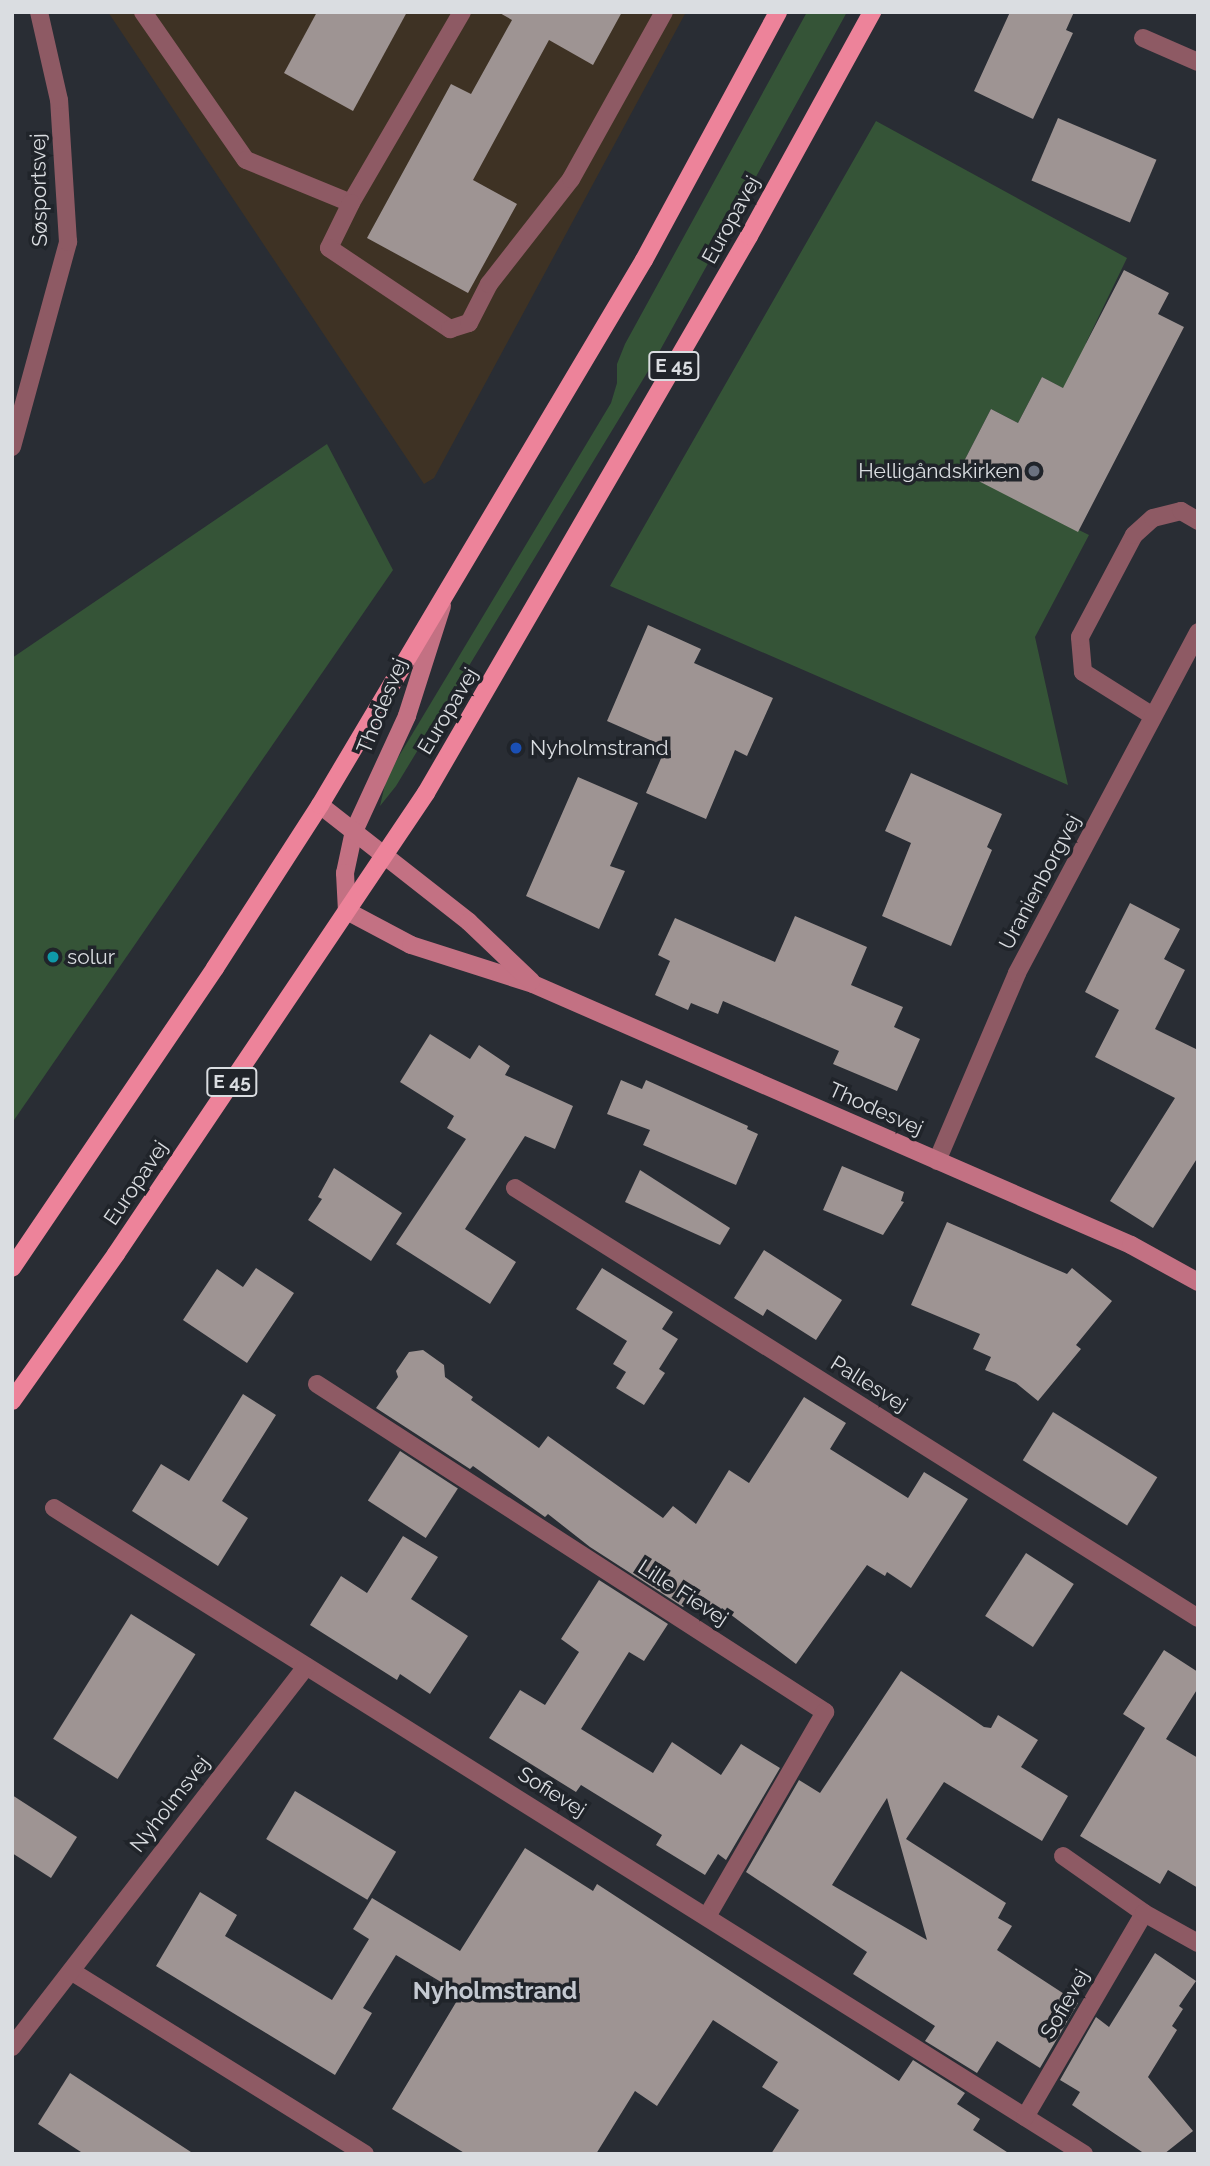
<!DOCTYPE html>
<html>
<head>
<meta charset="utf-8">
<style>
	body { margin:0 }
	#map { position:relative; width:1210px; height:2166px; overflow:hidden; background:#292d34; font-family:Raleway,sans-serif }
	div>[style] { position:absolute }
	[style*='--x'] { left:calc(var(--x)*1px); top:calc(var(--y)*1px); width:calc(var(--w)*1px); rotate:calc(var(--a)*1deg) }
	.industrial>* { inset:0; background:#3e3224 }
	.green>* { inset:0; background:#355437 }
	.building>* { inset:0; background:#9e9493; transform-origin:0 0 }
	.service>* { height:18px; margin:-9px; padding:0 9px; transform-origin:9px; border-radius:9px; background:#8e5a64 }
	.minor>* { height:18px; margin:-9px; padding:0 9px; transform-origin:9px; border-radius:9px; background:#8e5a64 }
	.secondary>* { height:18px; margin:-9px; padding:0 9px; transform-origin:9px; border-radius:9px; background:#c37183 }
	.primary>* { height:18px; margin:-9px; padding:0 9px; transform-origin:9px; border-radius:9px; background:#ed839a }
	.dots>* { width:19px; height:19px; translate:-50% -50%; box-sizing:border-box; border:4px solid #20242a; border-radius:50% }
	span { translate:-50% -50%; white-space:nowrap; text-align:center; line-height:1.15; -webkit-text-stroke:7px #20242a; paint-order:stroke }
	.shield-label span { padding:2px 5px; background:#20242a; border:2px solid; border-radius:5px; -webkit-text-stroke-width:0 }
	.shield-label { font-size:19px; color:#dadde1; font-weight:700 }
	.street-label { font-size:21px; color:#dadde1 }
	.poi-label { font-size:21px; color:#dadde1 }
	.right { translate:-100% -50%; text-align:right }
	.left { translate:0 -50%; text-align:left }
	.quarter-label { font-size:24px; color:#c4c9d1; font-weight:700 }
	.frame { position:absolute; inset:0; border:14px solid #dadde1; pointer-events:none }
</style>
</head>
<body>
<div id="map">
	<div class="industrial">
		<div style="clip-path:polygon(108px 12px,686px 12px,434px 478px,424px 484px)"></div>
	</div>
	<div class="green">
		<div style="clip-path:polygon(807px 12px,847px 12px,653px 363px,396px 786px,380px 806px,387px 776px,611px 403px,617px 383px,617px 364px,625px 344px)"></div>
		<div style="clip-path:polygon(876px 121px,1127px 258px,1086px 343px,1085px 400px,1042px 377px,1018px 423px,991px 409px,959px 471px,1089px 535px,1035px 637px,1068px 785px,610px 586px)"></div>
		<div style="clip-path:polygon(327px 444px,393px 570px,12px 1123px,12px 658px)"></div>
	</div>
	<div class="building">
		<div style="clip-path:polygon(317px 12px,407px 12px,353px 111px,284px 73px)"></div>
		<div style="clip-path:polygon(498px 12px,622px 12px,593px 65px,549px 40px,473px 180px,517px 204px,468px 293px,367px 238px,451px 84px,471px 94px,512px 20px)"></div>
		<div style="clip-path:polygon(1010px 12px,1074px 12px,1066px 30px,1073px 33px,1033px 119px,974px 91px)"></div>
		<div style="left:1058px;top:118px;width:107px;height:68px;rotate:23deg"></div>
		<div style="clip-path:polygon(1124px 270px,1169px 293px,1158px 314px,1184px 327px,1078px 532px,959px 471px,991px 409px,1018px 423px,1042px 377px,1063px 388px)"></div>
		<div style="clip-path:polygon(648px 625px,701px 649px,694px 663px,773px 698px,747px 756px,735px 750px,706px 819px,646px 793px,666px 747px,607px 721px)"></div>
		<div style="clip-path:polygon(911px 773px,1002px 814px,987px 847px,992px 850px,951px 946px,882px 916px,911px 843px,885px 831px)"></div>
		<div style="clip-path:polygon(578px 777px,638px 803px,610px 866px,625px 871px,599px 929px,526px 896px)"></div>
		<div style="clip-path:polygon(1130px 903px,1180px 929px,1164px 959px,1185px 970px,1155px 1029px,1198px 1050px,1198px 1157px,1153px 1228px,1110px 1201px,1175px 1098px,1095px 1057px,1119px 1010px,1085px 992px)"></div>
		<div style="clip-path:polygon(795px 916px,867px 947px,851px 985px,903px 1007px,894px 1027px,920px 1039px,897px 1091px,833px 1064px,839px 1051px,723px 1001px,718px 1014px,691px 1003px,688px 1010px,655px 995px,670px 961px,658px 955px,675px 918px,775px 962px)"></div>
		<div style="clip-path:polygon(430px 1034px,470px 1059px,479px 1045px,510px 1066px,505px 1075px,573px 1106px,555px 1149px,525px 1136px,465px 1229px,516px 1262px,490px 1304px,396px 1244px,466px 1139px,447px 1128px,454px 1116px,400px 1082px)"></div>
		<div style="clip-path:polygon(621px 1080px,642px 1089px,646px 1080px,748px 1126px,747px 1129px,758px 1134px,736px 1185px,643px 1145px,650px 1130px,607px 1114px)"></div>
		<div style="clip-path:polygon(842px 1166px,904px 1192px,901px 1201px,904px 1202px,883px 1235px,823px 1210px)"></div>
		<div style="clip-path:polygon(334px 1168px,402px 1213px,371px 1261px,308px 1220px,322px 1199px,318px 1197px)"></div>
		<div style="clip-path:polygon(640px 1170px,730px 1228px,720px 1245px,625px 1202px)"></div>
		<div style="clip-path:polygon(947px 1222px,1067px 1274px,1072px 1268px,1112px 1301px,1076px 1345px,1081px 1349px,1038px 1401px,1016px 1383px,985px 1370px,991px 1357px,973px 1349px,980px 1334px,911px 1305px)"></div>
		<div style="clip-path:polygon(764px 1250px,842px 1300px,816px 1340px,767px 1309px,763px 1316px,734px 1298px)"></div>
		<div style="clip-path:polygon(256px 1268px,294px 1293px,247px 1363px,183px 1320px,217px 1269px,243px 1287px)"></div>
		<div style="clip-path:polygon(602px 1268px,673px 1312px,662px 1329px,678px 1339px,659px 1369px,665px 1373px,644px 1405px,616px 1388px,626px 1372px,613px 1364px,627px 1341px,576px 1309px)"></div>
		<div style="clip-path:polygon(423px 1350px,444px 1365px,445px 1377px,473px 1397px,471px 1400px,539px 1448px,548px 1436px,663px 1518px,673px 1506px,696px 1524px,729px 1470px,749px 1483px,804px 1397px,846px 1423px,830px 1449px,908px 1498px,924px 1472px,968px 1499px,911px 1588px,887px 1572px,885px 1576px,867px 1565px,796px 1664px,722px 1608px,717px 1615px,692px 1596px,683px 1607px,590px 1547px,548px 1514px,545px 1517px,473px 1466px,470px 1469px,376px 1408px,398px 1377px,396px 1371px,409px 1352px)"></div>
		<div style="clip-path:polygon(243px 1394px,276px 1415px,222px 1501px,248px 1518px,218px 1566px,132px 1511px,161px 1464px,189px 1481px)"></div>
		<div style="left:1053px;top:1412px;width:123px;height:57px;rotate:32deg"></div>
		<div style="left:400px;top:1451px;width:69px;height:59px;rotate:33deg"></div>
		<div style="clip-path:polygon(403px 1536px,438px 1557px,411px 1599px,468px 1636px,430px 1694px,400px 1674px,397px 1680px,310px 1625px,341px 1576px,367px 1593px)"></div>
		<div style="left:1026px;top:1553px;width:57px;height:75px;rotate:33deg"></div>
		<div style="clip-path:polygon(599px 1580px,668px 1624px,644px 1661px,629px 1652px,581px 1729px,653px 1773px,672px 1742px,721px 1775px,741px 1744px,780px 1768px,726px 1860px,718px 1854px,705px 1875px,656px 1845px,662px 1835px,581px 1785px,576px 1792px,489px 1738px,520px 1690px,545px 1705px,579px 1652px,561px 1639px)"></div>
		<div style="left:131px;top:1614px;width:76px;height:147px;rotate:32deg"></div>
		<div style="clip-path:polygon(1164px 1650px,1198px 1672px,1198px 1688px,1166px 1739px,1198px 1758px,1198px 1888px,1168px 1870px,1160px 1884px,1080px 1836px,1145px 1728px,1123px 1714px)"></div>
		<div style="clip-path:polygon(evenodd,901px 1671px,984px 1727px,991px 1728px,998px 1715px,1038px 1740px,1021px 1767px,1068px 1796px,1042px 1841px,944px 1782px,906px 1839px,1006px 1903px,998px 1918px,1012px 1926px,997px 1950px,1078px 2003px,1040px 2068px,997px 2041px,977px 2073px,925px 2041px,935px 2026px,853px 1974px,867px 1952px,746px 1872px,799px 1780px,820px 1793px,901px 1671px,887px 1798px,897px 1833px,927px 1940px,832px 1885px,887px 1798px)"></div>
		<div style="left:295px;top:1791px;width:118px;height:56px;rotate:31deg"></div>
		<div style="clip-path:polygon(12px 1795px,77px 1837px,51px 1878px,12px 1853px)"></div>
		<div style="clip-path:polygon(525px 1848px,593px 1891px,597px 1884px,899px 2081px,913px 2060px,965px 2093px,957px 2104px,980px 2119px,973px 2130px,1010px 2154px,771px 2154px,799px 2110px,762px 2087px,778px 2062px,713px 2020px,657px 2106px,635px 2091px,596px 2154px,466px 2154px,392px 2109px,461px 1994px,396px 1955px,363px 2008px,372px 2013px,335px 2075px,156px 1966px,200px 1892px,237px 1915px,225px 1936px,332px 2000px,369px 1939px,353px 1929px,372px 1898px,460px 1951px)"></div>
		<div style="clip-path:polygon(1155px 1953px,1196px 1981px,1179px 2006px,1183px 2009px,1172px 2026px,1177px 2030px,1148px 2077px,1193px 2131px,1164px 2154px,1145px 2154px,1072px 2105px,1080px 2092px,1060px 2080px,1096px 2017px,1109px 2027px)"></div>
		<div style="clip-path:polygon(70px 2073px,194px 2154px,84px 2154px,38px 2124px)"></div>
	</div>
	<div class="service">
		<div style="--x:143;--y:12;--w:180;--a:55.2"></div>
		<div style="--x:246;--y:160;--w:113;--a:22.3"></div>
		<div style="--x:462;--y:12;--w:221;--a:120.2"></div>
		<div style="--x:351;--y:203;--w:50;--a:116.1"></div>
		<div style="--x:329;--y:248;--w:146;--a:33.8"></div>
		<div style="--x:450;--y:329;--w:20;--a:-18"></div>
		<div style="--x:469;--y:323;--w:44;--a:-62.9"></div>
		<div style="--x:489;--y:284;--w:133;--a:-52"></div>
		<div style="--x:571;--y:179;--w:191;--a:-60.9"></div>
		<div style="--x:12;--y:447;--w:213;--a:-74.7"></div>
		<div style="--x:68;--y:242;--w:142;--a:-93.6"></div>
		<div style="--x:59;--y:100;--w:90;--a:-102.8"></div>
		<div style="--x:1153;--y:716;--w:83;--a:-147.8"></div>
		<div style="--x:1083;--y:672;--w:35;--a:-95"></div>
		<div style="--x:1080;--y:637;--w:115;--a:-62.1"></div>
		<div style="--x:1134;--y:535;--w:25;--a:-42"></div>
		<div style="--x:1153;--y:518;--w:29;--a:-14"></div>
		<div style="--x:1181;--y:511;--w:20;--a:30"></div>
	</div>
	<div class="minor">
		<div style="--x:1143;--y:38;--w:60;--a:23.6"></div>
		<div style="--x:937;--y:1161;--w:204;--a:-66.9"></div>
		<div style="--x:1017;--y:973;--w:386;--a:-62"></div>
		<div style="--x:515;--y:1188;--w:807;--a:32.19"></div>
		<div style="--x:317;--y:1384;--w:605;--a:32.85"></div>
		<div style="--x:825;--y:1712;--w:236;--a:120"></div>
		<div style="--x:54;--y:1508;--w:1216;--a:32.1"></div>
		<div style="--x:1063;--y:1856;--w:99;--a:35.1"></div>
		<div style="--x:71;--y:1971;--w:346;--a:31.9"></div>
		<div style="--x:12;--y:2047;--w:481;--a:-52.3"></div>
		<div style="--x:1025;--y:2117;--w:236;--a:-59.7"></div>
		<div style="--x:1144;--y:1913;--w:62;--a:29.1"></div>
	</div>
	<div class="secondary">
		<div style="--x:442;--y:606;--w:115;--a:107.7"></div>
		<div style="--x:407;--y:716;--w:127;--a:114.7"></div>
		<div style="--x:354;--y:831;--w:43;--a:102.1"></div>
		<div style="--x:345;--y:873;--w:38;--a:87"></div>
		<div style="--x:347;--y:911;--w:72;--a:28"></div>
		<div style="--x:411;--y:945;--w:128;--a:17.7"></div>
		<div style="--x:533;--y:984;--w:652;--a:23.58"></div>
		<div style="--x:1131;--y:1245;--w:77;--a:28.9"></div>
		<div style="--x:320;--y:805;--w:189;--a:38.1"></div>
		<div style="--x:469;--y:922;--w:86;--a:43.6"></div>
	</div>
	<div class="primary">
		<div style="--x:12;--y:1268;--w:362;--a:-55.9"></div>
		<div style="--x:215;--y:968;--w:194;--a:-57.2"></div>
		<div style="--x:320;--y:805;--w:634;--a:-59.27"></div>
		<div style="--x:644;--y:260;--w:282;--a:-61.6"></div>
		<div style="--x:12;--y:1401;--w:180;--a:-54.7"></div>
		<div style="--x:116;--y:1254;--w:556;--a:-56.08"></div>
		<div style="--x:426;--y:793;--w:644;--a:-59.89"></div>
		<div style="--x:749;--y:236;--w:256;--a:-61.2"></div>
	</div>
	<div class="dots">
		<div style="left:1034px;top:471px;background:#6b7280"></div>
		<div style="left:516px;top:748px;background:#1a4fb4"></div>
		<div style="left:53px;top:957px;background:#0f9aa8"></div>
	</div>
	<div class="shield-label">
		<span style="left:674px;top:366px">E 45</span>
		<span style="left:232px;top:1082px">E 45</span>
	</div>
	<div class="street-label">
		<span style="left:39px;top:190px;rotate:-91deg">Søsportsvej</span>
		<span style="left:731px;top:220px;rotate:-61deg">Europavej</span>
		<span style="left:382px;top:706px;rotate:-68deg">Thodesvej</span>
		<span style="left:448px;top:711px;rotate:-59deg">Europavej</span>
		<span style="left:1040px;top:882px;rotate:-62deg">Uranienborgvej</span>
		<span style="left:876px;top:1109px;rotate:24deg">Thodesvej</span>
		<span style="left:136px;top:1183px;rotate:-56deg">Europavej</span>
		<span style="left:869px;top:1384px;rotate:32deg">Pallesvej</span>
		<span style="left:683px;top:1593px;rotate:33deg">Lille Fievej</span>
		<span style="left:552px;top:1792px;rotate:32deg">Sofievej</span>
		<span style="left:170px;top:1804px;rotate:-52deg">Nyholmsvej</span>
		<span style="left:1065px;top:2004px;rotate:-60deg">Sofievej</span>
	</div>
	<div class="poi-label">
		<span class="right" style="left:1020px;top:471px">Helligåndskirken</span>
		<span class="left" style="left:530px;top:748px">Nyholmstrand</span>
		<span class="left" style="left:67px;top:957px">solur</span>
	</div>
	<div class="quarter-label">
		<span style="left:495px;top:1991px">Nyholmstrand</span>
	</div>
	<div class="frame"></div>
</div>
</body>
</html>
